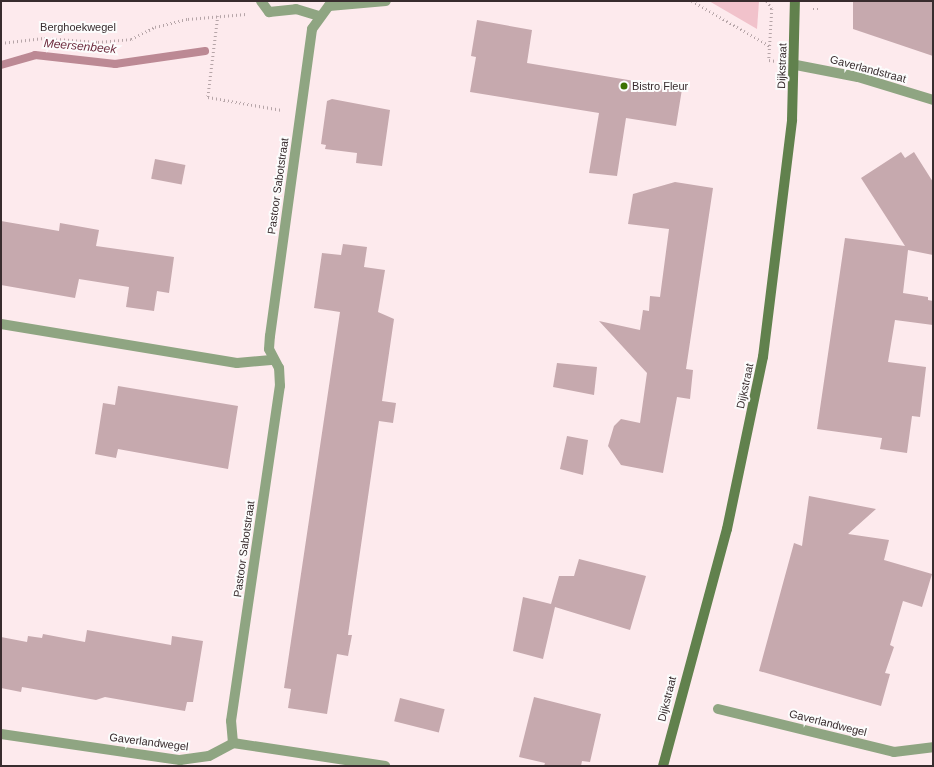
<!DOCTYPE html>
<html>
<head>
<meta charset="utf-8">
<style>
	body { margin:0 }
	#map { position:relative; width:934px; height:767px; overflow:hidden; background:#fdeaed; font-family:Arial,sans-serif }
	div>[style] { position:absolute }
	[style*='--x'] { left:calc(var(--x)*1px); top:calc(var(--y)*1px); width:calc(var(--w)*1px); rotate:calc(var(--a)*1deg) }
	.green>* { inset:0; background:#f1c2cb }
	.stream>* { height:8px; margin:-4px; padding:0 4px; transform-origin:4px; border-radius:4px; background:#bc8994 }
	.building>* { inset:0; background:#c6a9ae; transform-origin:0 0 }
	.path>* { height:2.5px; margin-top:-1.25px; transform-origin:0; background:repeating-linear-gradient(90deg,#b6a5a8 0 1px,transparent 0 4px) }
	.minor>* { height:10px; margin:-5px; padding:0 5px; transform-origin:5px; border-radius:5px; background:#8fa582 }
	.tertiary>* { height:10px; margin:-5px; padding:0 5px; transform-origin:5px; border-radius:5px; background:#8fa582 }
	.secondary>* { height:10px; margin:-5px; padding:0 5px; transform-origin:5px; border-radius:5px; background:#61814d }
	.dots>* { width:11px; height:11px; translate:-50% -50%; box-sizing:border-box; border:2px solid #fcfcfc; border-radius:50% }
	span { translate:-50% -50%; white-space:nowrap; text-align:center; line-height:1.15; -webkit-text-stroke:4px #fcfcfc; paint-order:stroke }
	.street-label { font-size:11px; color:#382c2e }
	.poi-label { font-size:11px; color:#382c2e }
	.left { translate:0 -50%; text-align:left }
	.water-label { font-size:12px; color:#6e2d3f; font-style:italic }
	.frame { position:absolute; inset:0; border:2px solid #382c2e; pointer-events:none }
</style>
</head>
<body>
<div id="map">
	<div class="green">
		<div style="clip-path:polygon(709px 1px,759px 1px,757px 29px)"></div>
	</div>
	<div class="stream">
		<div style="--x:1;--y:65;--w:35;--a:-16"></div>
		<div style="--x:35;--y:55;--w:81;--a:6.4"></div>
		<div style="--x:115;--y:64;--w:91;--a:-8.2"></div>
	</div>
	<div class="building">
		<div style="clip-path:polygon(853px 1px,933px 1px,933px 56px,853px 29px)"></div>
		<div style="clip-path:polygon(477px 20px,532px 30px,527px 63px,682px 89px,676px 126px,626px 118px,617px 176px,589px 173px,599px 113px,470px 92px,476px 57px,471px 56px)"></div>
		<div style="clip-path:polygon(332px 99px,390px 110px,382px 166px,356px 163px,357px 153px,325px 149px,326px 145px,321px 144px,327px 101px)"></div>
		<div style="clip-path:polygon(901px 152px,905px 158px,914px 152px,933px 182px,933px 255px,908px 250px,903px 293px,928px 297px,928px 300px,933px 301px,933px 325px,895px 320px,888px 362px,926px 367px,920px 417px,912px 416px,907px 453px,880px 449px,882px 438px,817px 429px,845px 238px,905px 246px,861px 178px)"></div>
		<div style="left:155px;top:159px;width:31px;height:20px;rotate:11deg"></div>
		<div style="clip-path:polygon(675px 182px,713px 188px,686px 369px,693px 370px,690px 399px,677px 397px,663px 473px,621px 465px,608px 446px,614px 426px,621px 419px,640px 423px,647px 373px,599px 321px,640px 330px,643px 310px,649px 311px,650px 296px,660px 297px,669px 229px,628px 224px,633px 194px)"></div>
		<div style="clip-path:polygon(1px 221px,59px 231px,60px 223px,99px 230px,96px 246px,174px 257px,169px 293px,157px 291px,154px 311px,126px 307px,129px 287px,79px 279px,75px 298px,1px 285px)"></div>
		<div style="clip-path:polygon(343px 244px,367px 247px,364px 267px,385px 270px,378px 312px,394px 319px,382px 401px,396px 403px,393px 423px,379px 421px,348px 635px,352px 635px,348px 656px,337px 654px,327px 714px,288px 708px,291px 689px,284px 688px,340px 312px,314px 308px,322px 253px,341px 255px)"></div>
		<div style="clip-path:polygon(557px 363px,597px 367px,594px 395px,553px 387px)"></div>
		<div style="clip-path:polygon(118px 386px,238px 406px,228px 469px,118px 449px,116px 458px,95px 454px,103px 403px,115px 405px)"></div>
		<div style="clip-path:polygon(567px 436px,588px 440px,583px 475px,560px 469px)"></div>
		<div style="clip-path:polygon(809px 496px,876px 509px,848px 534px,889px 540px,884px 560px,932px 574px,922px 607px,903px 601px,890px 645px,894px 647px,885px 673px,890px 674px,881px 706px,759px 671px,794px 543px,802px 546px)"></div>
		<div style="clip-path:polygon(579px 559px,646px 576px,630px 630px,555px 607px,543px 659px,513px 651px,523px 597px,551px 604px,559px 576px,574px 576px)"></div>
		<div style="clip-path:polygon(87px 630px,171px 645px,172px 636px,203px 641px,193px 702px,187px 702px,185px 711px,105px 697px,96px 700px,22px 687px,21px 692px,1px 688px,1px 637px,27px 642px,28px 636px,42px 638px,43px 634px,85px 642px)"></div>
		<div style="clip-path:polygon(534px 697px,601px 714px,590px 762px,582px 761px,581px 766px,544px 766px,545px 763px,519px 757px)"></div>
		<div style="left:400px;top:698px;width:46px;height:24px;rotate:14deg"></div>
	</div>
	<div class="path">
		<div style="--x:692;--y:1;--w:90;--a:30"></div>
		<div style="--x:767;--y:1;--w:9;--a:58"></div>
		<div style="--x:772;--y:9;--w:51;--a:93.4"></div>
		<div style="--x:769;--y:60;--w:7;--a:8"></div>
		<div style="--x:813;--y:9;--w:8;--a:0"></div>
		<div style="--x:218;--y:16;--w:82;--a:97"></div>
		<div style="--x:208;--y:97;--w:75;--a:10"></div>
		<div style="--x:1;--y:43;--w:43;--a:-6.6"></div>
		<div style="--x:44;--y:38;--w:54;--a:4.2"></div>
		<div style="--x:98;--y:42;--w:33;--a:-5"></div>
		<div style="--x:131;--y:39;--w:27;--a:-27"></div>
		<div style="--x:155;--y:27;--w:34;--a:-14"></div>
		<div style="--x:188;--y:19;--w:58;--a:-4.9"></div>
	</div>
	<div class="minor">
		<div style="--x:261;--y:1;--w:14;--a:54"></div>
		<div style="--x:269;--y:12;--w:27;--a:-6"></div>
		<div style="--x:296;--y:9;--w:24;--a:17"></div>
		<div style="--x:1;--y:324;--w:239;--a:9.4"></div>
		<div style="--x:237;--y:363;--w:37;--a:-5"></div>
		<div style="--x:718;--y:709;--w:181;--a:13.7"></div>
		<div style="--x:894;--y:752;--w:39;--a:-7"></div>
		<div style="--x:1;--y:734;--w:181;--a:8.3"></div>
		<div style="--x:180;--y:760;--w:29;--a:-8"></div>
		<div style="--x:209;--y:756;--w:27;--a:-28"></div>
		<div style="--x:233;--y:743;--w:154;--a:8.6"></div>
		<div style="--x:233;--y:743;--w:22;--a:-95"></div>
		<div style="--x:231;--y:721;--w:339;--a:-81.7"></div>
		<div style="--x:280;--y:386;--w:18;--a:-93"></div>
		<div style="--x:279;--y:368;--w:21;--a:-118"></div>
		<div style="--x:269;--y:349;--w:13;--a:-86"></div>
		<div style="--x:270;--y:336;--w:310;--a:-82.2"></div>
		<div style="--x:312;--y:29;--w:29;--a:-54"></div>
		<div style="--x:329;--y:6;--w:57;--a:-5"></div>
	</div>
	<div class="tertiary">
		<div style="--x:796;--y:65;--w:63;--a:11"></div>
		<div style="--x:858;--y:77;--w:78;--a:17"></div>
	</div>
	<div class="secondary">
		<div style="--x:663;--y:766;--w:245;--a:-74.9"></div>
		<div style="--x:727;--y:529;--w:176;--a:-78.2"></div>
		<div style="--x:763;--y:357;--w:239;--a:-83"></div>
		<div style="--x:792;--y:120;--w:119;--a:-88.6"></div>
	</div>
	<div class="dots">
		<div style="left:624px;top:86px;background:#3b7200"></div>
	</div>
	<div class="street-label">
		<span style="left:78px;top:27px">Berghoekwegel</span>
		<span style="left:782px;top:66px;rotate:-88deg">Dijkstraat</span>
		<span style="left:868px;top:69px;rotate:15deg">Gaverlandstraat</span>
		<span style="left:278px;top:186px;rotate:-82deg">Pastoor Sabotstraat</span>
		<span style="left:745px;top:386px;rotate:-78deg">Dijkstraat</span>
		<span style="left:244px;top:549px;rotate:-82deg">Pastoor Sabotstraat</span>
		<span style="left:667px;top:699px;rotate:-76deg">Dijkstraat</span>
		<span style="left:828px;top:723px;rotate:14deg">Gaverlandwegel</span>
		<span style="left:149px;top:742px;rotate:7deg">Gaverlandwegel</span>
	</div>
	<div class="poi-label">
		<span class="left" style="left:632px;top:86px">Bistro Fleur</span>
	</div>
	<div class="water-label">
		<span style="left:80px;top:47px;rotate:5deg">Meersenbeek</span>
	</div>
	<div class="frame"></div>
</div>
</body>
</html>
